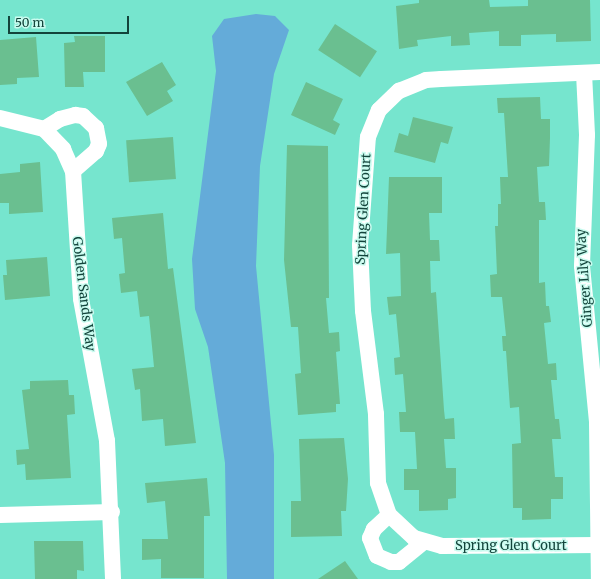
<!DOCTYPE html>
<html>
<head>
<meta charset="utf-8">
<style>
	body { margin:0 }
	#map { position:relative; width:600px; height:579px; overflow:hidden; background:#76e5ce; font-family:Merriweather,serif }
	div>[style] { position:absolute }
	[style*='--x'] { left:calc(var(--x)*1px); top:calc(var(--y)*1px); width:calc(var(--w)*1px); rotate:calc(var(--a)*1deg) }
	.water>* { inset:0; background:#64abd9 }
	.building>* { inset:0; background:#6abf90; transform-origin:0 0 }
	.minor>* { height:16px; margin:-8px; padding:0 8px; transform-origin:8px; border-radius:8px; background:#fff }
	span { translate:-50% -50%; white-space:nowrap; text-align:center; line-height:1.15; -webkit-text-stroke:3px #c9fbef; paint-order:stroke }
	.street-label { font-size:13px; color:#13443b }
	.scale { position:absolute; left:8px; top:16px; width:121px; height:18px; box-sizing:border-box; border:2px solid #13443b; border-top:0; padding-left:5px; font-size:12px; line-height:14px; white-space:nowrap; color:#13443b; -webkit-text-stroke:3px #c9fbef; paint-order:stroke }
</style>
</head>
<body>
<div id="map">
	<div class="water">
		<div style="clip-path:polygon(256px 14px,275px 16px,289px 30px,274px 74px,260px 166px,256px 266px,274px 455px,274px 579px,227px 579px,225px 463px,208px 347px,195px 309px,192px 259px,216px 71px,212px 36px,224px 19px)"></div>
	</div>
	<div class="building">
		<div style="clip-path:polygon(419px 0,489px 0,490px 7px,528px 6px,528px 0,590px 0,591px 41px,556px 42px,556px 34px,521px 35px,521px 46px,499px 46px,499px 31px,469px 33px,470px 45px,451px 46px,451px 36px,417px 40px,418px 46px,399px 49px,396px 6px,419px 3px)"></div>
		<div style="left:335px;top:24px;width:50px;height:31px;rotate:33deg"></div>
		<div style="clip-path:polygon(74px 36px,105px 36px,105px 72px,83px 72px,84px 87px,65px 87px,64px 43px,75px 42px)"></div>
		<div style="clip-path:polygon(36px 37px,39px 77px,17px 78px,17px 84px,0 85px,0 40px)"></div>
		<div style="clip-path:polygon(162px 62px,176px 85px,167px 91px,173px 101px,147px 116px,126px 82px)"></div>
		<div style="clip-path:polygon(306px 82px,343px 99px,333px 120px,340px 124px,335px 135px,291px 115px)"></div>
		<div style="clip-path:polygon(540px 97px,541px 119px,550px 119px,550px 138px,549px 166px,537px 167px,539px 202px,545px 202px,546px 220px,539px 220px,539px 283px,545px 282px,546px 306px,549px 306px,551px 322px,544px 323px,548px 364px,556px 363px,557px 380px,551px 380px,555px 419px,559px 419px,561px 439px,552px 439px,555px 477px,563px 477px,563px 499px,551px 499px,551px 519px,522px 520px,522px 508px,513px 508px,512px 444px,521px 443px,519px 407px,510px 408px,506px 351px,503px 351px,502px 336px,506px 336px,502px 297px,491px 297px,490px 275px,497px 274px,495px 226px,498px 226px,498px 204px,501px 204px,500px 177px,508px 177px,504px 113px,498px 113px,497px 98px)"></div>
		<div style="clip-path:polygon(413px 117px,453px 127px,448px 144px,441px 142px,435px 163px,394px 152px,399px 133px,408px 136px)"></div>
		<div style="left:173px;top:137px;width:42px;height:47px;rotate:86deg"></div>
		<div style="clip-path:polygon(287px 145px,328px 146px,329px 298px,326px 298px,329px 333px,339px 332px,340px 351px,336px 352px,340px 404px,336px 404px,336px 412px,298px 415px,295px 374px,301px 373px,298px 327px,291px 327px,284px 260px)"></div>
		<div style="clip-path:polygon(40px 162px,43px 212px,9px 214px,9px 203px,0 203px,0 174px,20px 172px,20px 164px)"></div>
		<div style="clip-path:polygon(389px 177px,442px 177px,442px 213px,429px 213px,430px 240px,439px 240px,440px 261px,430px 261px,431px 293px,436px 292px,444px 410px,445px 419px,454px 418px,455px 439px,444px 439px,446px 468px,456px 468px,456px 498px,448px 499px,448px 510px,419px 511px,419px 490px,404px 490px,404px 469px,417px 469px,415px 432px,400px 432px,399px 412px,406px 412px,403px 374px,395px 375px,394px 358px,400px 357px,396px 314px,389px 315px,387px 297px,401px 296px,400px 253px,386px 254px)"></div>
		<div style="clip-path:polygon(163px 213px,168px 269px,173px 268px,196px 443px,165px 446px,163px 419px,142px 421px,140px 389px,135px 390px,132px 369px,154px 367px,149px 316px,140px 317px,137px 291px,121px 293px,119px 274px,125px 273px,122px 238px,114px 239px,112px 218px)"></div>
		<div style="clip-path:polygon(47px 257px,50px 296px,5px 300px,3px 275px,7px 275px,6px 260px)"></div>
		<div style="clip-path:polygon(68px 380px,69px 395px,74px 395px,75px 414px,67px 415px,71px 478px,26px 480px,25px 464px,17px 465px,16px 450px,29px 449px,22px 390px,30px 389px,30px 381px)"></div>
		<div style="clip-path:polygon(344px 438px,348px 479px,346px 511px,341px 511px,342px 536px,291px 537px,291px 501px,301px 501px,299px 439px)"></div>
		<div style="clip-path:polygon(207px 478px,210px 516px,204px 516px,204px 578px,161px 578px,161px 559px,142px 560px,142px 539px,168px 539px,165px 501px,147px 503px,145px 483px)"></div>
		<div style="clip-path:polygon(34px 541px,83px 541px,84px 571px,77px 570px,77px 579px,35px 579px)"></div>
		<div style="clip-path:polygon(345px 561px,358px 579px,318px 579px)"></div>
	</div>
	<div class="minor">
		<div style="--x:584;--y:73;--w:62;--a:87.2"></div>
		<div style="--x:587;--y:135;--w:131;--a:92.2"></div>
		<div style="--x:582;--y:266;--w:158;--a:84.5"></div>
		<div style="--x:597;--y:423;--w:156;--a:89.3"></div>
		<div style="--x:0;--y:118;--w:45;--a:14"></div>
		<div style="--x:44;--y:129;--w:28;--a:46"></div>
		<div style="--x:63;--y:149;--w:24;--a:66"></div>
		<div style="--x:73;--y:171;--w:128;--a:86.4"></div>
		<div style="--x:81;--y:299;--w:144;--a:79.6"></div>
		<div style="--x:107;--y:441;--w:138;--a:87.5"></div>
		<div style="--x:44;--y:129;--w:19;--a:-32"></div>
		<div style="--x:60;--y:119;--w:16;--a:-15"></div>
		<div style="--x:75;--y:115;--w:8;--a:7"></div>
		<div style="--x:83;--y:116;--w:18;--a:43"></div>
		<div style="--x:96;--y:128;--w:16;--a:79"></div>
		<div style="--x:99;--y:144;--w:8;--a:113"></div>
		<div style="--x:96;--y:151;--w:30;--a:139"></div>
		<div style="--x:0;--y:515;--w:112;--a:-1.5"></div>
		<div style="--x:389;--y:515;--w:21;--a:137"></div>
		<div style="--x:374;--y:529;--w:10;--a:114"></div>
		<div style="--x:370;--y:538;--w:19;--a:69"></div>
		<div style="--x:377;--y:556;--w:15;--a:23"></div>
		<div style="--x:391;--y:562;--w:8;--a:0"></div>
		<div style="--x:399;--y:562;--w:32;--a:-39"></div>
		<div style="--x:598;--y:545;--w:156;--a:179.6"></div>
		<div style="--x:442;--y:546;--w:29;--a:-164"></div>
		<div style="--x:414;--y:538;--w:34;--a:-137"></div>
		<div style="--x:389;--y:515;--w:34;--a:-109"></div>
		<div style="--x:378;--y:483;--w:69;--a:-91.7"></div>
		<div style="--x:376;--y:414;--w:104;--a:-97.2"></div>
		<div style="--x:363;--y:311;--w:66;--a:-92.6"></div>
		<div style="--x:360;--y:245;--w:108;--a:-85.8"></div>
		<div style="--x:368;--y:137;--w:29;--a:-68"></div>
		<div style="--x:379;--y:110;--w:28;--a:-44"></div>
		<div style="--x:399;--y:91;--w:29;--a:-22"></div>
		<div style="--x:426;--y:80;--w:15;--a:-4"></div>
		<div style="--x:441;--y:79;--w:159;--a:-2.5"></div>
	</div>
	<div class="street-label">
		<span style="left:364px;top:209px;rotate:-87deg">Spring Glen Court</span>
		<span style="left:585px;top:278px;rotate:-94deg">Ginger Lily Way</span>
		<span style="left:83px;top:294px;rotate:83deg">Golden Sands Way</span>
		<span style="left:511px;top:546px">Spring Glen Court</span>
	</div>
	<div class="scale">50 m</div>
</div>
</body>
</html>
